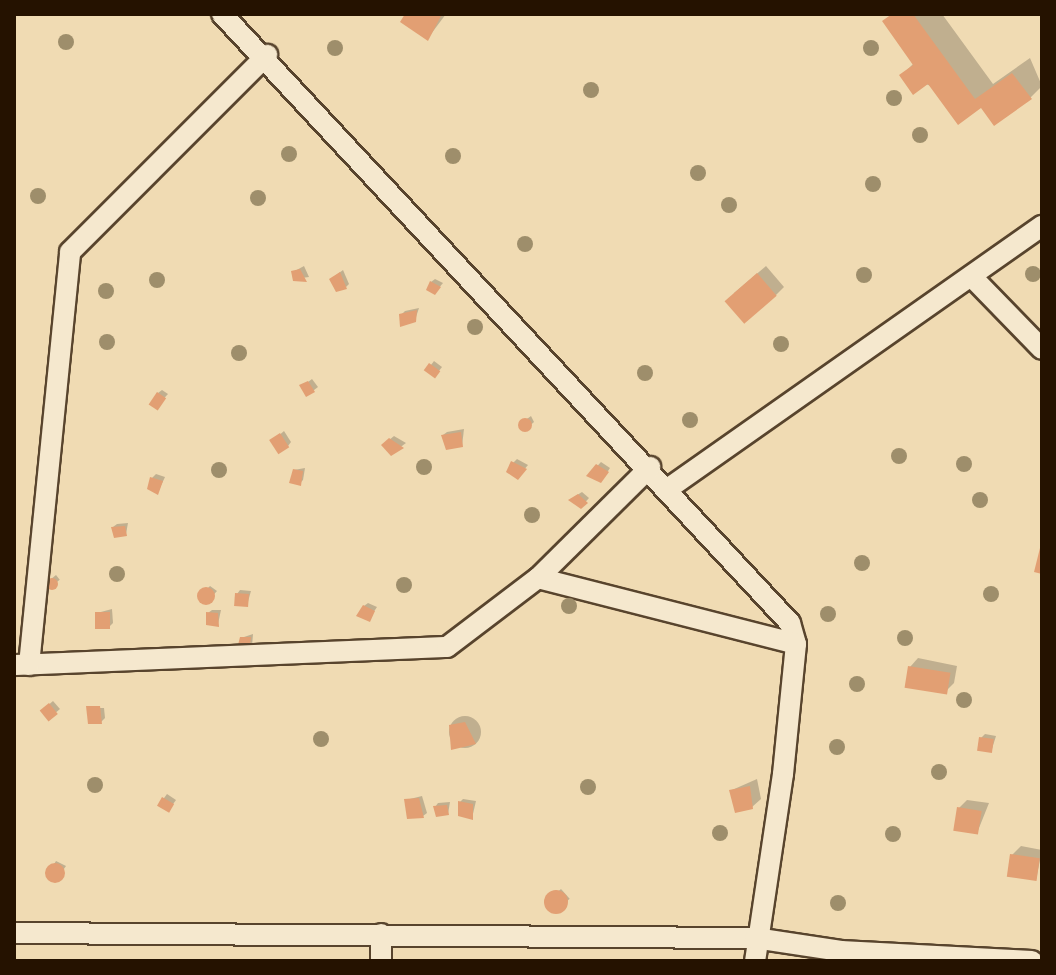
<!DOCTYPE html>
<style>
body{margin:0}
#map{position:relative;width:1056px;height:975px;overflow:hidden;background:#f0dbb3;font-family:"Gentium Book Plus",serif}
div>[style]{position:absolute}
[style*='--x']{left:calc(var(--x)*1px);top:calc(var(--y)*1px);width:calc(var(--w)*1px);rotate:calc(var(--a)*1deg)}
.shadow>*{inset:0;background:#0003;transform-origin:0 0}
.round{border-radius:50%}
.building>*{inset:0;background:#e29f73;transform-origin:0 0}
.roads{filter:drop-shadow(2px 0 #58442d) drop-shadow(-2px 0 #58442d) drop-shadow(0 2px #58442d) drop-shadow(0 -2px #58442d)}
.street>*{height:20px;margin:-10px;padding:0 10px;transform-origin:10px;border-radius:10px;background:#f5e8ce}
.trees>*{width:16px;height:16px;margin:-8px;border-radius:50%;background:#9e8e6b}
span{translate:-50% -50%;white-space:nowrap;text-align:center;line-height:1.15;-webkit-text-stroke:8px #f5e8ce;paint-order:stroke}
.frame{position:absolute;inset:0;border:16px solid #251200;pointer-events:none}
</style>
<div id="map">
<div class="shadow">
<i style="clip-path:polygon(405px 14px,446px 14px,428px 38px)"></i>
<i style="clip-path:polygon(892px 14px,942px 14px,993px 84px,1030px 58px,1042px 86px,1030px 98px,981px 105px,902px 75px,914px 63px)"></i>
<i style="clip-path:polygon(304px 266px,309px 277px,294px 279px,293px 272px)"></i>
<i style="clip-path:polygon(766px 266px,784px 287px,776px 295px,734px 293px)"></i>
<i style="clip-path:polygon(343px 270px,349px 284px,346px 287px,335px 276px)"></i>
<i style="clip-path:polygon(435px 279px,443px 283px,438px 289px,431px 282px)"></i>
<i style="clip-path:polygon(419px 308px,415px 320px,401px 315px,405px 311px)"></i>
<i style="left:434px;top:361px;width:10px;height:12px;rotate:37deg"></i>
<i style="left:312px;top:379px;width:10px;height:12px;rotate:53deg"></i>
<i style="clip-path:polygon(162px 390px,168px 394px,156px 407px,158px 393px)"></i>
<i style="clip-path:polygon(531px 416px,534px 422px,525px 430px,520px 424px)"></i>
<i style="clip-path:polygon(464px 429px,462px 446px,443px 435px,447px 432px)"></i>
<i style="clip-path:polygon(284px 431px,291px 442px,288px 446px,276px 438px)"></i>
<i style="clip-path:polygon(394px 436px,406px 443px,391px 454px,383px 445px)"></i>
<i style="clip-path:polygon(517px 459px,528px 465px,518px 477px,513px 463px)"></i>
<i style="clip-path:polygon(601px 462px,610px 468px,604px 477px,589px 475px)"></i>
<i style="clip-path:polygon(305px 468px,303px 480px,300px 483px,294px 470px)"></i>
<i style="clip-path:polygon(156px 474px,165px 477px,158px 492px,152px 478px)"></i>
<i style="clip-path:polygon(582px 492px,589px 498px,581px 507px,574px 497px)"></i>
<i style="clip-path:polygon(128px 523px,126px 534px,113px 527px,117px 524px)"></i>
<i style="left:56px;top:575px;width:6px;height:11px;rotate:51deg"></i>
<i style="clip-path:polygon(210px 586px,217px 591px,207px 602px,200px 596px)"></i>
<i style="clip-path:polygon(240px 590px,251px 591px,247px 605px,237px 594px)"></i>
<i style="clip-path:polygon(368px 603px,377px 607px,369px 619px,364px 606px)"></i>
<i style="clip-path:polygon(112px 609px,113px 623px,109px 627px,97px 613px)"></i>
<i style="clip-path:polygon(212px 610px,221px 610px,218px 624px,208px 613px)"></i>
<i style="clip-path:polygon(253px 634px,252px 646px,249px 650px,241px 638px)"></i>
<i style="clip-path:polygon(918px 658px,957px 666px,954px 683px,946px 691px,910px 667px)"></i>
<i style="clip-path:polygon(53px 701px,60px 709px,48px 719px,46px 707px)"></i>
<i style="clip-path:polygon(89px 708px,104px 708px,105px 718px,101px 722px)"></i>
<i class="round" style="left:449px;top:716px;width:32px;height:32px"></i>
<i style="clip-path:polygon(985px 734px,996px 736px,991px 752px,981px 738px)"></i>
<i style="clip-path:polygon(757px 779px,761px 799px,752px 807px,732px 790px)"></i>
<i style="clip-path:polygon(167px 794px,176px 800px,171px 807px,159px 805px)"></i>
<i style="clip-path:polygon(422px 796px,427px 813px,423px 816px,406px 800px)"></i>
<i style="clip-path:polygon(463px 799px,476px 801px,472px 818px,460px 802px)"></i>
<i style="clip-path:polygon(967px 800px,989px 803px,977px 833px,959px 808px)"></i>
<i style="clip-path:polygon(450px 802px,448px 814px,435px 807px,438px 803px)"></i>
<i style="clip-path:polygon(1021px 846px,1042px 850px,1036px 880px,1012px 855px)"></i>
<i style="clip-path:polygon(56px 861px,66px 866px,56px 880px,48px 874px)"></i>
<i style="left:561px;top:889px;width:13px;height:19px;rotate:48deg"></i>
</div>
<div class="building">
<i style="clip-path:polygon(405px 14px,442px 14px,428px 41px,400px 22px)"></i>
<i style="clip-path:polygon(892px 14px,913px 14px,975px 99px,1012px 73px,1032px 99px,994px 126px,981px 108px,958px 125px,928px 84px,913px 95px,899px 75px,913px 65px,882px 21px)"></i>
<i style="clip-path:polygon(300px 269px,307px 282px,293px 281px,291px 271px)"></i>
<i style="clip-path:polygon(340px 272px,347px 289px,336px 292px,329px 279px)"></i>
<i style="left:757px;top:273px;width:30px;height:43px;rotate:49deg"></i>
<i style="clip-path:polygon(430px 281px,441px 287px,435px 295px,426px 290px)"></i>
<i style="clip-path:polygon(417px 310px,416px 322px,400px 327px,399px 314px)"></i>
<i style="left:429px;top:363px;width:14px;height:9px;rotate:36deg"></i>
<i style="clip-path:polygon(308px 381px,315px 392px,306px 397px,299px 385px)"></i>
<i style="left:157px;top:392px;width:11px;height:15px;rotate:34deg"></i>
<i class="round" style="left:518px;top:418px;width:14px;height:14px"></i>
<i style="clip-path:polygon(461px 432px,463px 447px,446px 450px,441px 435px)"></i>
<i style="left:280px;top:433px;width:17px;height:13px;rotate:57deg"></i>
<i style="clip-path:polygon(389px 438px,404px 448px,391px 456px,381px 445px)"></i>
<i style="clip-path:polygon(511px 461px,527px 469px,518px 480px,506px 472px)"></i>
<i style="clip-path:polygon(596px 464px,609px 472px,601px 483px,586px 476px)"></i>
<i style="clip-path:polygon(293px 469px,303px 471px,301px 486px,289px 483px)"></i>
<i style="clip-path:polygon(150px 477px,163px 481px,158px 495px,147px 489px)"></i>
<i style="clip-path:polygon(578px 494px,588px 503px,581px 509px,568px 500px)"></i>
<i style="clip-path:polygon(125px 526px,127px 536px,114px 538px,111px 527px)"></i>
<i style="clip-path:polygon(1041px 544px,1042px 544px,1042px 574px,1034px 572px)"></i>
<i class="round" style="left:46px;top:578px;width:12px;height:12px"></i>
<i class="round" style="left:197px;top:587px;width:18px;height:18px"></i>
<i style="left:235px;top:593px;width:14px;height:13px;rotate:4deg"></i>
<i style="clip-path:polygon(363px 605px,375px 611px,370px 622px,356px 616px)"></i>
<i style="left:95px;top:612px;width:15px;height:17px"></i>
<i style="clip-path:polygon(206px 612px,218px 613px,219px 627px,206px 625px)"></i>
<i style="clip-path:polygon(240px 637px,251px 637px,249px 652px,237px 649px)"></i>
<i style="left:908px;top:666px;width:43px;height:22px;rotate:9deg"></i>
<i style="left:49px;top:703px;width:14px;height:12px;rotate:51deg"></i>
<i style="clip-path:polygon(86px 706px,100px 706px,102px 724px,88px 724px)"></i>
<i style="clip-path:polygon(465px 722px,476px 744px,451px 750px,449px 725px)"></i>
<i style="left:979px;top:737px;width:15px;height:14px;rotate:8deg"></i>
<i style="clip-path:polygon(750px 786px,753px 809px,735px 813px,729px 790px)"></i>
<i style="left:162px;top:797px;width:14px;height:10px;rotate:30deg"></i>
<i style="clip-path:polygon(419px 798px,424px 818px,407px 819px,404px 799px)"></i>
<i style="clip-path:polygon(458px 801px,473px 804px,473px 820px,458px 816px)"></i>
<i style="clip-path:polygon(447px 805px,449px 815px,436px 817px,433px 806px)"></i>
<i style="left:957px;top:807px;width:25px;height:24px;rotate:9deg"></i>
<i style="left:1010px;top:854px;width:30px;height:23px;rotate:8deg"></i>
<i class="round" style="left:45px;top:863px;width:20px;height:20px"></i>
<i class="round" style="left:544px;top:890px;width:24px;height:24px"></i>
</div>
<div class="roads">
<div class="street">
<i style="--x:222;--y:14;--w:833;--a:47"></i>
<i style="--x:790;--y:623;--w:22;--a:74"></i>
<i style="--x:796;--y:644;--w:131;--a:95.7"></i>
<i style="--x:783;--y:774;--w:189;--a:98.5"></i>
<i style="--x:972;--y:277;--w:100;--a:45.8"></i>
<i style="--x:669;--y:488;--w:456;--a:-35.1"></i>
<i style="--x:538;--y:578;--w:158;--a:-44.7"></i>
<i style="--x:14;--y:665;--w:433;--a:-2.4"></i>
<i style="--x:447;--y:647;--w:114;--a:-37.2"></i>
<i style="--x:538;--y:578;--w:266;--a:14.3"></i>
<i style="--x:29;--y:665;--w:415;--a:-84.3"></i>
<i style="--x:70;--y:252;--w:279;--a:-45"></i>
<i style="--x:14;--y:933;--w:741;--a:0.39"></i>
<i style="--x:755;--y:938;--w:87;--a:8.6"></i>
<i style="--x:841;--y:951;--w:191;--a:3"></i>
<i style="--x:381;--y:961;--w:27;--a:-90"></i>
</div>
</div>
<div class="trees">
<i style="left:66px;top:42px"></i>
<i style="left:335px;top:48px"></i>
<i style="left:871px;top:48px"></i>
<i style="left:591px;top:90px"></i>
<i style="left:894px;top:98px"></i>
<i style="left:920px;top:135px"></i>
<i style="left:289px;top:154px"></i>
<i style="left:453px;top:156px"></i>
<i style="left:698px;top:173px"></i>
<i style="left:873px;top:184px"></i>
<i style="left:38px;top:196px"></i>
<i style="left:258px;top:198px"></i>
<i style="left:729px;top:205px"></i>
<i style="left:525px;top:244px"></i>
<i style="left:1033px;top:274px"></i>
<i style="left:864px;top:275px"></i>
<i style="left:157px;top:280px"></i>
<i style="left:106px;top:291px"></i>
<i style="left:475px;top:327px"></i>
<i style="left:107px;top:342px"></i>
<i style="left:781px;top:344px"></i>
<i style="left:239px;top:353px"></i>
<i style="left:645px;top:373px"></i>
<i style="left:690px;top:420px"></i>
<i style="left:899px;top:456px"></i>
<i style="left:964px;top:464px"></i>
<i style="left:424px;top:467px"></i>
<i style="left:219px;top:470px"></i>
<i style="left:980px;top:500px"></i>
<i style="left:532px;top:515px"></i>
<i style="left:862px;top:563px"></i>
<i style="left:117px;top:574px"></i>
<i style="left:404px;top:585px"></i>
<i style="left:991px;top:594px"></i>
<i style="left:569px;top:606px"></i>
<i style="left:828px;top:614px"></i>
<i style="left:905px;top:638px"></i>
<i style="left:857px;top:684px"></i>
<i style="left:964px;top:700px"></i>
<i style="left:321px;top:739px"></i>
<i style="left:837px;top:747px"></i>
<i style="left:939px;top:772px"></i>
<i style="left:95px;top:785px"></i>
<i style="left:588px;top:787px"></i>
<i style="left:720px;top:833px"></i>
<i style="left:893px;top:834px"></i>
<i style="left:838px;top:903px"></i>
</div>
<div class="frame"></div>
</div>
